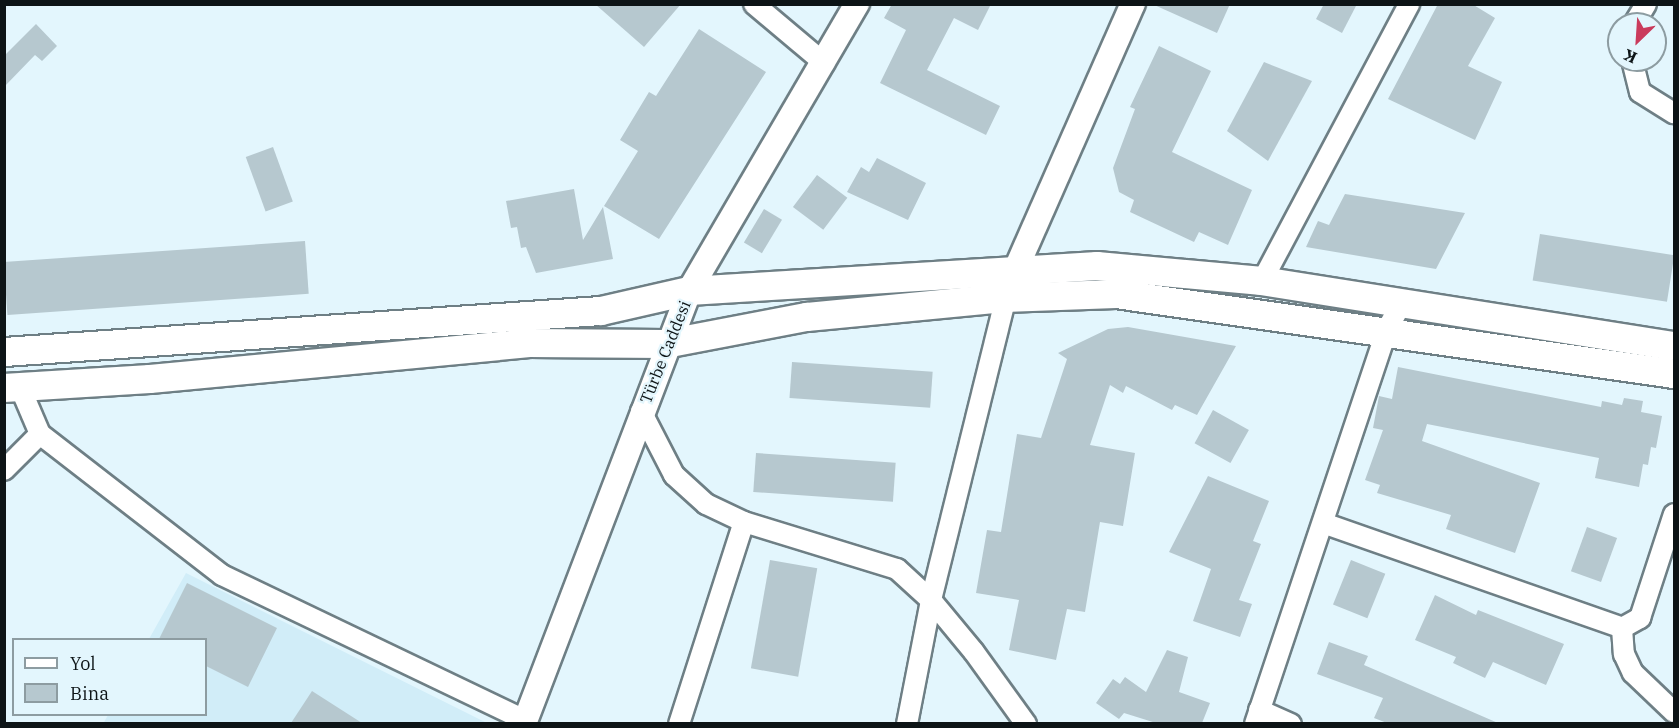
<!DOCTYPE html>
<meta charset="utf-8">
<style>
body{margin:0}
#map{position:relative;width:1679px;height:728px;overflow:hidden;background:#e3f6fd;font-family:"IBM Plex Serif",serif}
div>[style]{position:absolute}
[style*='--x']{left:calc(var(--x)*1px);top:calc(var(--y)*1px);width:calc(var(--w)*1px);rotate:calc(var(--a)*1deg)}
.built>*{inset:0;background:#d1edf8}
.building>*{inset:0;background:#b6c8cf;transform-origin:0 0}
.roads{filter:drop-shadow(2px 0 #6e7f85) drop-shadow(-2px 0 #6e7f85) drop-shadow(0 2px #6e7f85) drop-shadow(0 -2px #6e7f85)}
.minor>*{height:20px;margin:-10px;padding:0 10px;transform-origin:10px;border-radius:10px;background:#fff}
.tertiary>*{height:24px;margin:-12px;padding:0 12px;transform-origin:12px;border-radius:12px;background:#fff}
.secondary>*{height:28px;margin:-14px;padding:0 14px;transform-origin:14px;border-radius:14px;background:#fff}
span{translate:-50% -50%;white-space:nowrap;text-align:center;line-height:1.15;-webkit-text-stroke:4.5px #e3f6fd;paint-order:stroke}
.street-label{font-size:16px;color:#0d1416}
.frame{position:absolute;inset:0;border:6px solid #0d1416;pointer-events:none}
.legend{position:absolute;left:12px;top:638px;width:195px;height:78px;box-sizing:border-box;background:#e3f6fd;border:2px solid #8d9ca1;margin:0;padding:8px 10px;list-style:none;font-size:18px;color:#0d1416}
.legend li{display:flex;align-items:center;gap:12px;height:30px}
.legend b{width:30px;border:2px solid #8d9ca1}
.north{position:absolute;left:1607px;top:12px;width:60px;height:60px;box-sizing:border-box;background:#e3f6fd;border:2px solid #8d9ca1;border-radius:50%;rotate:205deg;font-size:16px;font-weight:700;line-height:24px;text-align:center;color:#0d1416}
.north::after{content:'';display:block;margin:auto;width:21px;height:27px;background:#ca3b5c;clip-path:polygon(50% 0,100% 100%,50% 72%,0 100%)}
</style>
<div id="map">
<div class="built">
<i style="clip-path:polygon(186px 573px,487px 723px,103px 724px,108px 715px,206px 714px,206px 640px,149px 639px)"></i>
</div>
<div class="building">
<i style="clip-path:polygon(595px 4px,681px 4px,644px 47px)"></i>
<i style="clip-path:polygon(892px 4px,991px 4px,978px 30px,954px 18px,927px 70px,1000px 106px,986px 135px,880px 83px,906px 30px,884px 18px)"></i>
<i style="clip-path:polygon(1152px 4px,1230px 4px,1217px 33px)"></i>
<i style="clip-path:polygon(1324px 4px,1357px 4px,1342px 33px,1316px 19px)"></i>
<i style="clip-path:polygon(1438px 4px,1472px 4px,1495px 18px,1468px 66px,1502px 82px,1475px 140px,1388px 99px)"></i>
<i style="clip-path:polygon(36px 24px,57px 46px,42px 61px,35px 55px,4px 87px,4px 56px)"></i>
<i style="clip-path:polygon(699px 29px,766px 72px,659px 239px,604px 206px,638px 151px,620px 140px,649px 92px,656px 96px)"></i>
<i style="clip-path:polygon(1159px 46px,1211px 71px,1172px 152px,1252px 190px,1228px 245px,1199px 232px,1194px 242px,1130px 212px,1134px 200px,1119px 192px,1113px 168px,1135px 109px,1130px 107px)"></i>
<i style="clip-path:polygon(1264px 62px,1312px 81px,1268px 161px,1227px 131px)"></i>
<i style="left:273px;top:147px;width:58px;height:29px;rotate:70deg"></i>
<i style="clip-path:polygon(877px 158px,926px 183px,908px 220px,847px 192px,861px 167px,869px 172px)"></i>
<i style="left:817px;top:175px;width:38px;height:40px;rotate:37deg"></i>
<i style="clip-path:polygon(574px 189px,583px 240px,603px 207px,613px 259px,536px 273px,526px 247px,521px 248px,517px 227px,511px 228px,506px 201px)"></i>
<i style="clip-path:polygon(1345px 194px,1465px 213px,1436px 269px,1306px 247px,1318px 221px,1329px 225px)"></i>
<i style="left:764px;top:209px;width:21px;height:39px;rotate:31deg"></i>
<i style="left:1540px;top:234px;width:136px;height:47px;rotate:9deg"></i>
<i style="left:305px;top:241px;width:53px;height:302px;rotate:86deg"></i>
<i style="clip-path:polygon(1128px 327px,1236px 346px,1197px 415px,1175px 405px,1172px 410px,1126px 386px,1123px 393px,1110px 385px,1090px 445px,1135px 453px,1123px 526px,1100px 522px,1085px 612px,1067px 609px,1056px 660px,1009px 650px,1019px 600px,976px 593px,987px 530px,1001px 532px,1017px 434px,1041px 438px,1067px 359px,1058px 353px,1108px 329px)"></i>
<i style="left:792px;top:362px;width:141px;height:36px;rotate:4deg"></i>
<i style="clip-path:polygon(1398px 367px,1601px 407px,1602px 401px,1622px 405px,1624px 398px,1643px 401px,1641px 412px,1662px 416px,1656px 448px,1651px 447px,1648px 465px,1643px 464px,1639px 487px,1595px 478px,1599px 458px,1427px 424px,1422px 441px,1540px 483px,1515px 553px,1446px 529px,1451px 515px,1377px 493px,1380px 485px,1365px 480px,1383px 430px,1373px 428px,1379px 396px,1392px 399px)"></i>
<i style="left:1213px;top:410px;width:41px;height:38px;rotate:29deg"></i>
<i style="left:756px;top:453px;width:140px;height:39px;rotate:4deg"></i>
<i style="clip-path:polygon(1208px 476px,1269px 501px,1253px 541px,1261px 544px,1239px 600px,1252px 604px,1240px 637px,1193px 621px,1211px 569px,1169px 552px)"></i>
<i style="left:1587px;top:527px;width:32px;height:47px;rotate:20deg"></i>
<i style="left:770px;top:560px;width:48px;height:110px;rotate:10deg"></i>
<i style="left:1351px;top:560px;width:37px;height:48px;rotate:22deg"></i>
<i style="clip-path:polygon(187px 583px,277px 628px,248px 687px,206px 666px,206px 639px,159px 639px)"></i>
<i style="clip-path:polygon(1435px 595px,1476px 615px,1478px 610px,1564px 644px,1546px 685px,1493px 662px,1485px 678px,1453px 663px,1456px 657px,1415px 640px)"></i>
<i style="clip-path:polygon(1329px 642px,1368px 656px,1364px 665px,1498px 723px,1387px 723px,1374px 718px,1383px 698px,1317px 674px)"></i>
<i style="clip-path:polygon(1167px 650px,1188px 657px,1179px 692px,1210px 703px,1202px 723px,1156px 723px,1124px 713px,1119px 719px,1096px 703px,1113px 679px,1120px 684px,1125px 677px,1146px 692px)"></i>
<i style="clip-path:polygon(312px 691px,362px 723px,291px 723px)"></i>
</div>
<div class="roads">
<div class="minor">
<i style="--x:754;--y:4;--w:92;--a:40.1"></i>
<i style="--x:1634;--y:24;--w:23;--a:-59"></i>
<i style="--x:1632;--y:60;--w:33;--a:76"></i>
<i style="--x:1640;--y:92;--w:40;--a:32"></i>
<i style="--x:1262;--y:281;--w:314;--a:-62"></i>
<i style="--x:20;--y:387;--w:51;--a:66.9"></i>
<i style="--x:40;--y:434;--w:230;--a:37.8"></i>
<i style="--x:222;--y:575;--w:336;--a:25.6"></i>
<i style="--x:641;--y:411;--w:72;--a:62.7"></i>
<i style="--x:674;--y:475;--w:43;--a:42.2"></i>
<i style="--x:706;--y:504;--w:42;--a:25.3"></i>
<i style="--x:744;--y:522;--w:160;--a:17.1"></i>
<i style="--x:897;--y:569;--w:46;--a:42.4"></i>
<i style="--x:931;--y:600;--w:67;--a:50.4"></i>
<i style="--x:974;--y:652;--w:89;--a:54.2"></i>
<i style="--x:4;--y:470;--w:51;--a:-45"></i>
<i style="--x:1323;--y:523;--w:317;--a:19.3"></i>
<i style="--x:1622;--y:628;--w:21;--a:-29"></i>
<i style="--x:1640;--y:618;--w:109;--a:-71.9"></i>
<i style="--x:1622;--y:628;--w:26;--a:86"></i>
<i style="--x:1624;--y:654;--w:21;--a:65"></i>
<i style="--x:1633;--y:673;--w:57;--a:43.6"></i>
<i style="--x:1259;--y:710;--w:35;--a:24"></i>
<i style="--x:679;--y:724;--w:212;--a:-72.2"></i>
<i style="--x:907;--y:724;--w:126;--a:-79"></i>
<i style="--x:931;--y:600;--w:321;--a:-76.1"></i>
<i style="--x:1255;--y:724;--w:416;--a:-71.5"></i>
<i style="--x:1387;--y:329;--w:30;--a:-60"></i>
</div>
<div class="tertiary">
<i style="--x:1015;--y:271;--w:292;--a:-66.2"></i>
<i style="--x:524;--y:724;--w:463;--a:-69.1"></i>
<i style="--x:689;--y:291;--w:333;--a:-59.7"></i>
</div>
<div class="secondary">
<i style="--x:4;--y:352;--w:598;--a:-3.93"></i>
<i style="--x:601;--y:311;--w:90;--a:-12.8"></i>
<i style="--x:689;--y:291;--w:409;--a:-3.5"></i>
<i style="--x:1097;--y:266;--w:166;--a:5.2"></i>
<i style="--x:1262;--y:281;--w:417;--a:9"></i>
<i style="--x:4;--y:388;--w:146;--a:-3.5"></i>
<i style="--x:150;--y:379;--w:381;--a:-5.4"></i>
<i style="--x:529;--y:343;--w:136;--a:0.4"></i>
<i style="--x:665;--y:344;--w:145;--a:-10.8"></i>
<i style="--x:807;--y:317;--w:198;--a:-5.5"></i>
<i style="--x:1004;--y:298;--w:112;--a:-2"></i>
<i style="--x:1116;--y:294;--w:564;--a:8.16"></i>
</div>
</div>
<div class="street-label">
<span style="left:665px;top:352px;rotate:-68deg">Türbe Caddesi</span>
</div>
<div class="frame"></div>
<ul class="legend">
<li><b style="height:8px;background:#fff"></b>Yol</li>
<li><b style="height:16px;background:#b6c8cf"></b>Bina</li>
</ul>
<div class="north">K</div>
</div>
